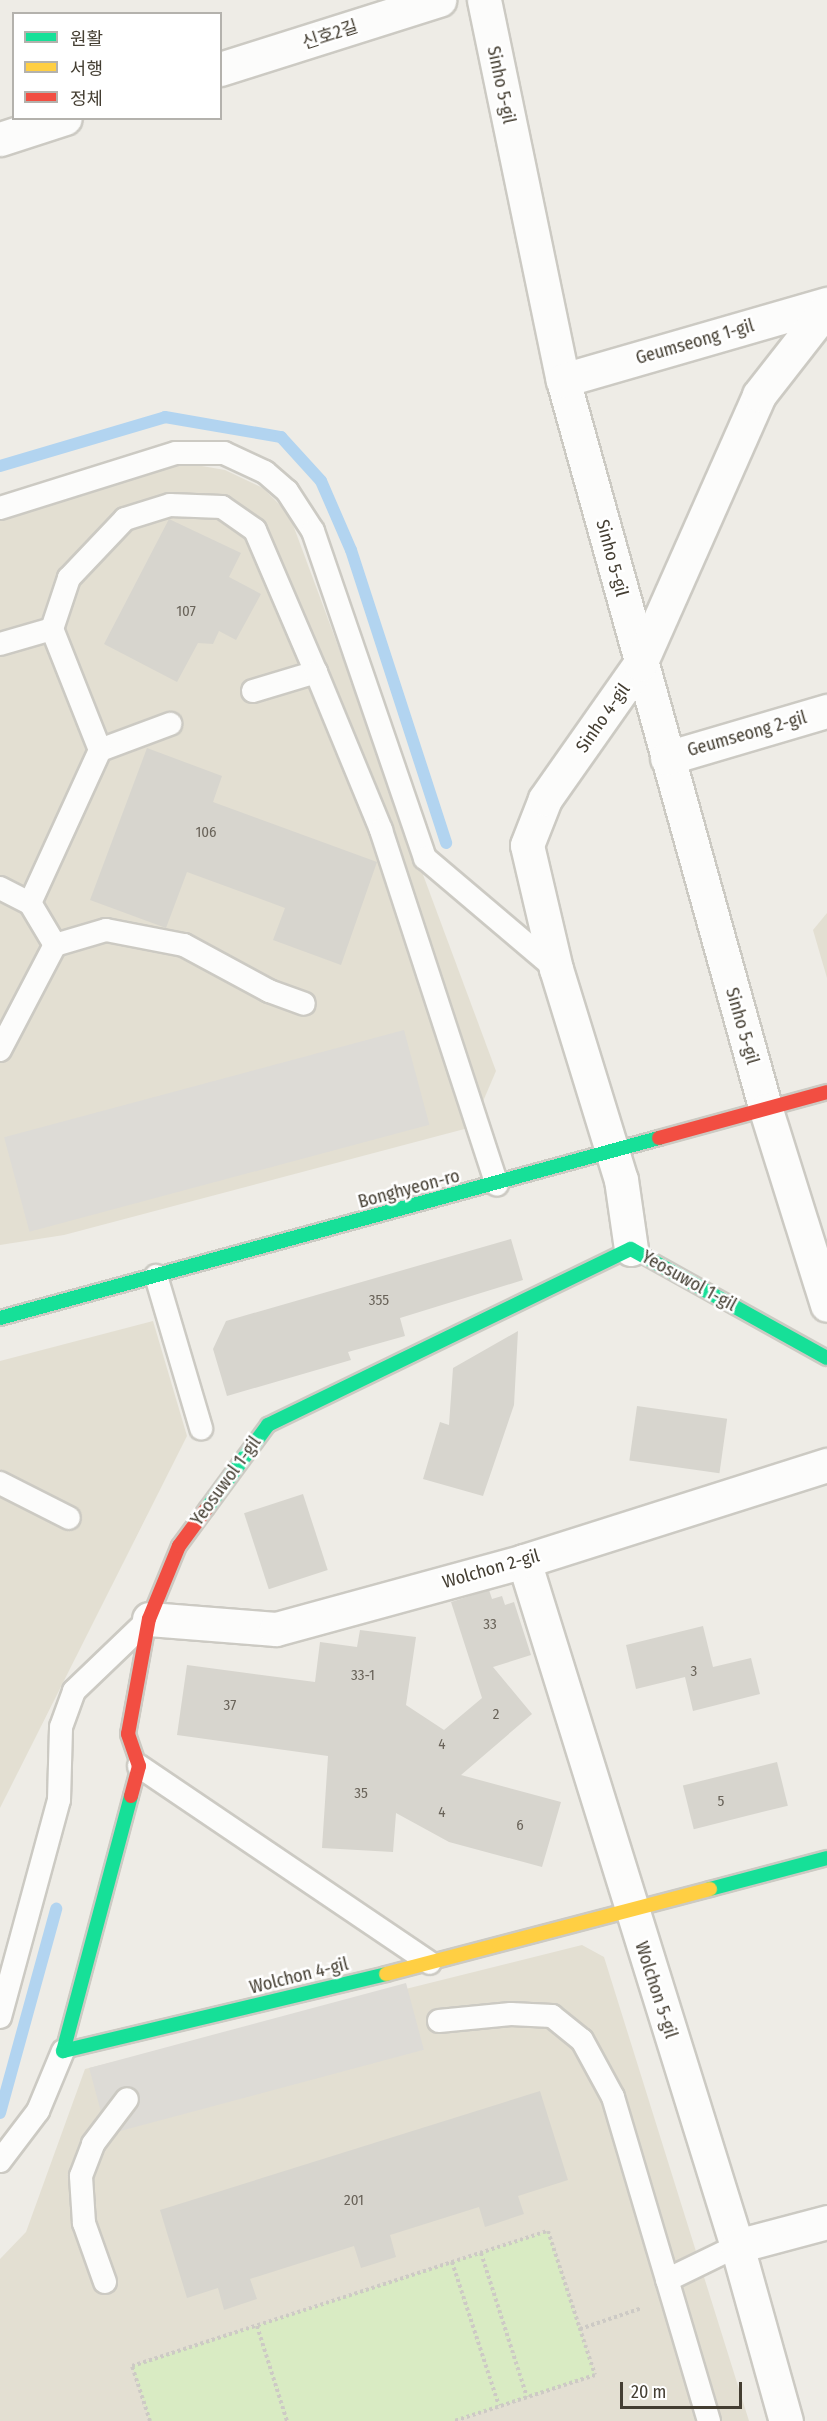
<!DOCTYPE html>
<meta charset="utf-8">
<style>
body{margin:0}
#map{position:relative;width:827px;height:2421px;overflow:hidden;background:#eeece6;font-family:"Fira Sans Condensed","Noto Sans KR",sans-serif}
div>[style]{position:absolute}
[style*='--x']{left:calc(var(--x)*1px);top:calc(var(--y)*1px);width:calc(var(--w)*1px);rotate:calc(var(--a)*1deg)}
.residential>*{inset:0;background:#e3dfd2}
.green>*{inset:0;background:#d9ebc3}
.parking>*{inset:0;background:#dddbd6;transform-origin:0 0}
.stream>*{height:12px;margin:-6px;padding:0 6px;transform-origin:6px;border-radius:6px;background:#b2d4f0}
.building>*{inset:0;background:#d7d5ce;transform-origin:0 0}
.path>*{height:4px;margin-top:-2px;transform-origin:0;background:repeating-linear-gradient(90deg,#cdcac5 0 3px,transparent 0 6px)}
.roads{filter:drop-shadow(2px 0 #cccac3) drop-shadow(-2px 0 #cccac3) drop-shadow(0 2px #cccac3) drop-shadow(0 -2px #cccac3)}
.lane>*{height:22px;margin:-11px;padding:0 11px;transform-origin:11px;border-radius:11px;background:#fcfcfb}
.street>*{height:33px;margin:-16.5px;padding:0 16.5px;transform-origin:16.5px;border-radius:16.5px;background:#fcfcfb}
.fast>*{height:14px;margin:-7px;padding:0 7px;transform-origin:7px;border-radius:7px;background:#16e098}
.slow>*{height:14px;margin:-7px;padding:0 7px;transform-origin:7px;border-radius:7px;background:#ffcf43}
.jam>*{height:14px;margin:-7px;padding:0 7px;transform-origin:7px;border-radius:7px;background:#f24e42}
span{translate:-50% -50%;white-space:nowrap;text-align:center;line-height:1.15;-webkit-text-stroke:5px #fff;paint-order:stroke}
.number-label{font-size:15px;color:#6a645a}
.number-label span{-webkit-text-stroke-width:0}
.street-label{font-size:18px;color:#443e32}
.legend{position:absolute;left:12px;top:12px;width:210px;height:108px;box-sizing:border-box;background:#fff;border:2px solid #b4b2ad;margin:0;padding:8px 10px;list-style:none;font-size:18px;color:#443e32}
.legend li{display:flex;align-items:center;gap:12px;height:30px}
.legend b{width:30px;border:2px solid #b4b2ad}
.scale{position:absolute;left:620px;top:2382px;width:122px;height:27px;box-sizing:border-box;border:3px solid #443e32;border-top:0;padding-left:8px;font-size:18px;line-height:21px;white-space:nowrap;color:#443e32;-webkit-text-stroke:4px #fff;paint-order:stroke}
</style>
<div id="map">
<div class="residential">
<i style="clip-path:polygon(173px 461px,225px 470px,263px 488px,289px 514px,496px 1071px,472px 1127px,64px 1235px,0 1245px,0 515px)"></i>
<i style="clip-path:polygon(827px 913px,827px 978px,813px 930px)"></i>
<i style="clip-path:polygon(153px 1321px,187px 1436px,0 1808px,0 1361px)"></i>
<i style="clip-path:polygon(582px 1945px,604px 1957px,749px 2421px,0 2421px,0 2259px,26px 2232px,85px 2069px)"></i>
</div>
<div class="green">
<i style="clip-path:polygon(548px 2231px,595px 2375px,454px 2421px,150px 2421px,132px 2366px)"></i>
</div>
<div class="parking">
<i style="left:404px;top:1030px;width:98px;height:414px;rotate:75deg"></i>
<i style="left:406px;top:1983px;width:69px;height:328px;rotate:75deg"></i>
</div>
<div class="stream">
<i style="--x:0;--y:466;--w:172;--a:-16.5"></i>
<i style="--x:165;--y:417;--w:118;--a:9.8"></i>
<i style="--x:281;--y:437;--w:59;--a:47.7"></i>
<i style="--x:321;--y:481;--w:75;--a:66.5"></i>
<i style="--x:351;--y:550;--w:308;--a:72"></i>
<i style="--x:0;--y:2113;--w:212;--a:-74.6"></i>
</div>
<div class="building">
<i style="clip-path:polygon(169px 519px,241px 553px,229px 577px,261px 594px,236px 640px,219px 631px,213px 644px,198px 643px,177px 682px,104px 644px)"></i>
<i style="clip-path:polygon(147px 748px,222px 776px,213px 802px,377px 862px,341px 965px,273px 940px,285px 908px,187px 872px,166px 928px,90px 900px)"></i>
<i style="clip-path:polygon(511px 1239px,523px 1280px,400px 1318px,405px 1336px,348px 1352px,351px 1360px,227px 1396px,213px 1349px,226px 1321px)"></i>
<i style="clip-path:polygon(518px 1331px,514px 1405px,483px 1496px,423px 1479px,440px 1422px,449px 1425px,453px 1368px)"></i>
<i style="left:637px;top:1406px;width:91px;height:55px;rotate:8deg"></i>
<i style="left:303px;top:1494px;width:80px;height:62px;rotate:72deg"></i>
<i style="clip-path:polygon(489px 1590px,492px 1599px,502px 1596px,505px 1605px,514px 1602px,531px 1655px,493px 1667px,532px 1714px,461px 1775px,561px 1802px,542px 1867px,449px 1842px,396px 1813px,393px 1852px,322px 1848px,328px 1756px,177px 1735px,187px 1665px,315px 1682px,320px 1642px,357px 1647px,360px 1630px,416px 1637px,406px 1705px,444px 1730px,482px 1698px,451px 1602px)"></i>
<i style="clip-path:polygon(703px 1626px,713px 1667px,751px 1658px,760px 1694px,693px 1711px,685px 1677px,636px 1689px,626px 1645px)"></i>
<i style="left:777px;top:1762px;width:45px;height:97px;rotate:76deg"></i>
<i style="clip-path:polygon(540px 2091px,568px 2180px,518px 2196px,524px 2214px,485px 2227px,479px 2207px,390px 2235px,396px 2257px,361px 2268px,354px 2246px,250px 2279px,257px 2299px,224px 2310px,218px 2288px,187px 2298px,160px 2210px)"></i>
</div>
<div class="path">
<i style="--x:481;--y:2253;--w:151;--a:72.3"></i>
<i style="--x:452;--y:2262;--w:151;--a:71.9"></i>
<i style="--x:257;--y:2326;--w:100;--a:72.5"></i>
<i style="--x:580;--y:2329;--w:65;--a:-18.7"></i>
<i style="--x:150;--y:2421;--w:58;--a:-108.1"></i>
<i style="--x:132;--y:2366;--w:437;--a:-18"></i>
<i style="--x:548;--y:2231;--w:151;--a:71.9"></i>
<i style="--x:595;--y:2375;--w:148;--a:161.9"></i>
</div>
<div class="roads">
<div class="lane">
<i style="--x:0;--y:508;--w:184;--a:-17.4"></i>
<i style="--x:176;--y:453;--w:48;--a:0"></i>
<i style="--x:224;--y:453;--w:45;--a:24.9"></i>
<i style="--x:265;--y:472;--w:29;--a:41"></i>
<i style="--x:287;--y:491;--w:48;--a:57"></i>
<i style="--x:313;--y:531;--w:346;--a:71.1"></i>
<i style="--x:425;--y:858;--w:172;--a:40.3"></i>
<i style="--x:0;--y:644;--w:54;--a:-16.1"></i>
<i style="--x:52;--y:629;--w:54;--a:-71.6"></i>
<i style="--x:69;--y:578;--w:81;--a:-46.5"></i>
<i style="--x:125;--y:519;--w:47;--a:-17.3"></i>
<i style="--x:170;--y:505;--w:52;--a:2.2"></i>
<i style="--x:222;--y:507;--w:40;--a:34.9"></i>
<i style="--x:255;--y:530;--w:155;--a:66.8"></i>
<i style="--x:253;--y:691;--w:66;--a:-16.8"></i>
<i style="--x:316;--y:672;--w:171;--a:67.6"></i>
<i style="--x:381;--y:830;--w:373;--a:71.9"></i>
<i style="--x:100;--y:750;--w:75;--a:-20.4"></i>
<i style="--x:0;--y:888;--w:34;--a:27"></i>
<i style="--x:30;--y:903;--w:168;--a:-65.4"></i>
<i style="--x:100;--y:750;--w:130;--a:-111.6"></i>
<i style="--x:30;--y:903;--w:49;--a:59.2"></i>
<i style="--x:0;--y:1050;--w:119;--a:-62.4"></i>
<i style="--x:55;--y:945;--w:53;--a:-16.4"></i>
<i style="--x:106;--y:930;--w:79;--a:10.9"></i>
<i style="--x:184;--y:945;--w:97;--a:28.4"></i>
<i style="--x:269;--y:991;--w:37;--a:20"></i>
<i style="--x:156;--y:1276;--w:159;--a:73.5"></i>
<i style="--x:0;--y:1483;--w:77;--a:26.9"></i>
<i style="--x:139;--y:1766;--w:351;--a:34.1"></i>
<i style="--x:0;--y:2017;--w:225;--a:-74.8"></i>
<i style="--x:59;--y:1800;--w:73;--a:-88.4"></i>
<i style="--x:61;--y:1727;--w:38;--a:-70"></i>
<i style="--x:74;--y:1691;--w:104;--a:-43.8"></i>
<i style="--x:439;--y:2021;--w:72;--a:-5.6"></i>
<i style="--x:511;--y:2014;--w:41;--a:2.8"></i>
<i style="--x:552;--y:2016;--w:38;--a:39"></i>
<i style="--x:582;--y:2040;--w:65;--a:61.5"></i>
<i style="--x:613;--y:2097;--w:338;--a:73.5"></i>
<i style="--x:0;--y:2161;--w:63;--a:-52.8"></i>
<i style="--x:38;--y:2111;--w:65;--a:-67.4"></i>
<i style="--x:667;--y:2280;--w:78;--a:-25.9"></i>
<i style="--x:105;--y:2282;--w:63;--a:-109.6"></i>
<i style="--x:84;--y:2223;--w:47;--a:-93.7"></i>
<i style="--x:81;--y:2176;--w:34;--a:-69"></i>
<i style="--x:93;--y:2144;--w:56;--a:-52.9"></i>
</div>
<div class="street">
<i style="--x:484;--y:0;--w:388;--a:78.3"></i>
<i style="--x:563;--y:380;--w:758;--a:74.46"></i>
<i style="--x:766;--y:1110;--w:204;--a:72.6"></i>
<i style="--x:220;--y:69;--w:230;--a:-17.5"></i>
<i style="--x:0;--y:139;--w:68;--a:-17.9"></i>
<i style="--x:563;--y:380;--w:275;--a:-16.1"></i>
<i style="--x:667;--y:758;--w:167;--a:-16.4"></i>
<i style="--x:631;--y:1249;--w:70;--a:-98.2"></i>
<i style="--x:621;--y:1180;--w:221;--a:-107.1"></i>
<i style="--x:556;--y:969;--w:127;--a:-103.2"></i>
<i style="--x:527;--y:845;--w:49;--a:-68.6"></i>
<i style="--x:545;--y:799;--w:165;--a:-54.9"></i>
<i style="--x:640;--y:664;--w:294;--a:-66.1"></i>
<i style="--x:759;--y:395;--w:110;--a:-52"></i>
<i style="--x:524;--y:1561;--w:717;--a:72.73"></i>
<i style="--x:737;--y:2246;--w:182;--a:74.4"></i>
<i style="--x:149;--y:1619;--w:127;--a:4.5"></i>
<i style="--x:276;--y:1629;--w:257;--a:-15.3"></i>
<i style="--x:524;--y:1561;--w:318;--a:-17.6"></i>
<i style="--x:737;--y:2246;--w:93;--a:-14.9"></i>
</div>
<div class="fast">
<i style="--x:0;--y:1318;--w:683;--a:-15.28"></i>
<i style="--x:207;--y:1508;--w:103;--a:-53.7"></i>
<i style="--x:268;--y:1425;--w:403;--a:-25.9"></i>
<i style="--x:631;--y:1249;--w:224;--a:29.1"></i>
<i style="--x:131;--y:1796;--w:264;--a:104.9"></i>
<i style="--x:63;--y:2051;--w:332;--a:-13.4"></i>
<i style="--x:710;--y:1889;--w:121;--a:-14.8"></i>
</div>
<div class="slow">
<i style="--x:386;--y:1974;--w:335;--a:-14.7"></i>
</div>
<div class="jam">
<i style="--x:659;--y:1138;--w:174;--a:-15.3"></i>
<i style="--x:131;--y:1796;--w:31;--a:-75"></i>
<i style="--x:139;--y:1766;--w:34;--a:-109"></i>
<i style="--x:128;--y:1734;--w:117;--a:-79.7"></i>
<i style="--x:149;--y:1619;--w:79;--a:-67.7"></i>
<i style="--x:179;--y:1546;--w:47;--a:-53.6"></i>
</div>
</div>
<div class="number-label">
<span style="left:186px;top:612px">107</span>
<span style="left:206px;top:833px">106</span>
<span style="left:379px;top:1301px">355</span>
<span style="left:490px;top:1625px">33</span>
<span style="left:694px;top:1672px">3</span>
<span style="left:363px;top:1676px">33-1</span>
<span style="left:230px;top:1706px">37</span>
<span style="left:496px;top:1715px">2</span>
<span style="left:442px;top:1745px">4</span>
<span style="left:361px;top:1794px">35</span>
<span style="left:721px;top:1802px">5</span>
<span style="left:442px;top:1813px">4</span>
<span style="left:520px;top:1826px">6</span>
<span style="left:354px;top:2201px">201</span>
</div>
<div class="street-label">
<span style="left:330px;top:35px;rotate:-18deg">신호2길</span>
<span style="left:501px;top:85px;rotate:78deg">Sinho 5-gil</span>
<span style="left:695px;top:342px;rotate:-16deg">Geumseong 1-gil</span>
<span style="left:612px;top:558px;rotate:75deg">Sinho 5-gil</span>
<span style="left:603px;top:718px;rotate:-55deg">Sinho 4-gil</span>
<span style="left:747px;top:734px;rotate:-16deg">Geumseong 2-gil</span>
<span style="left:742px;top:1026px;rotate:74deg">Sinho 5-gil</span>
<span style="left:409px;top:1189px;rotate:-15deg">Bonghyeon-ro</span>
<span style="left:689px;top:1281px;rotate:29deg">Yeosuwol 1-gil</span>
<span style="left:226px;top:1481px;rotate:-54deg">Yeosuwol 1-gil</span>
<span style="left:491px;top:1569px;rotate:-16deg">Wolchon 2-gil</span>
<span style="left:299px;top:1976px;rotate:-14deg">Wolchon 4-gil</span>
<span style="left:656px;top:1990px;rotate:72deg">Wolchon 5-gil</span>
</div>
<ul class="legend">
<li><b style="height:8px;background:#16e098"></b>원활</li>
<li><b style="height:8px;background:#ffcf43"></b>서행</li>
<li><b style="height:8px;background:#f24e42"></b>정체</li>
</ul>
<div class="scale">20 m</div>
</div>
